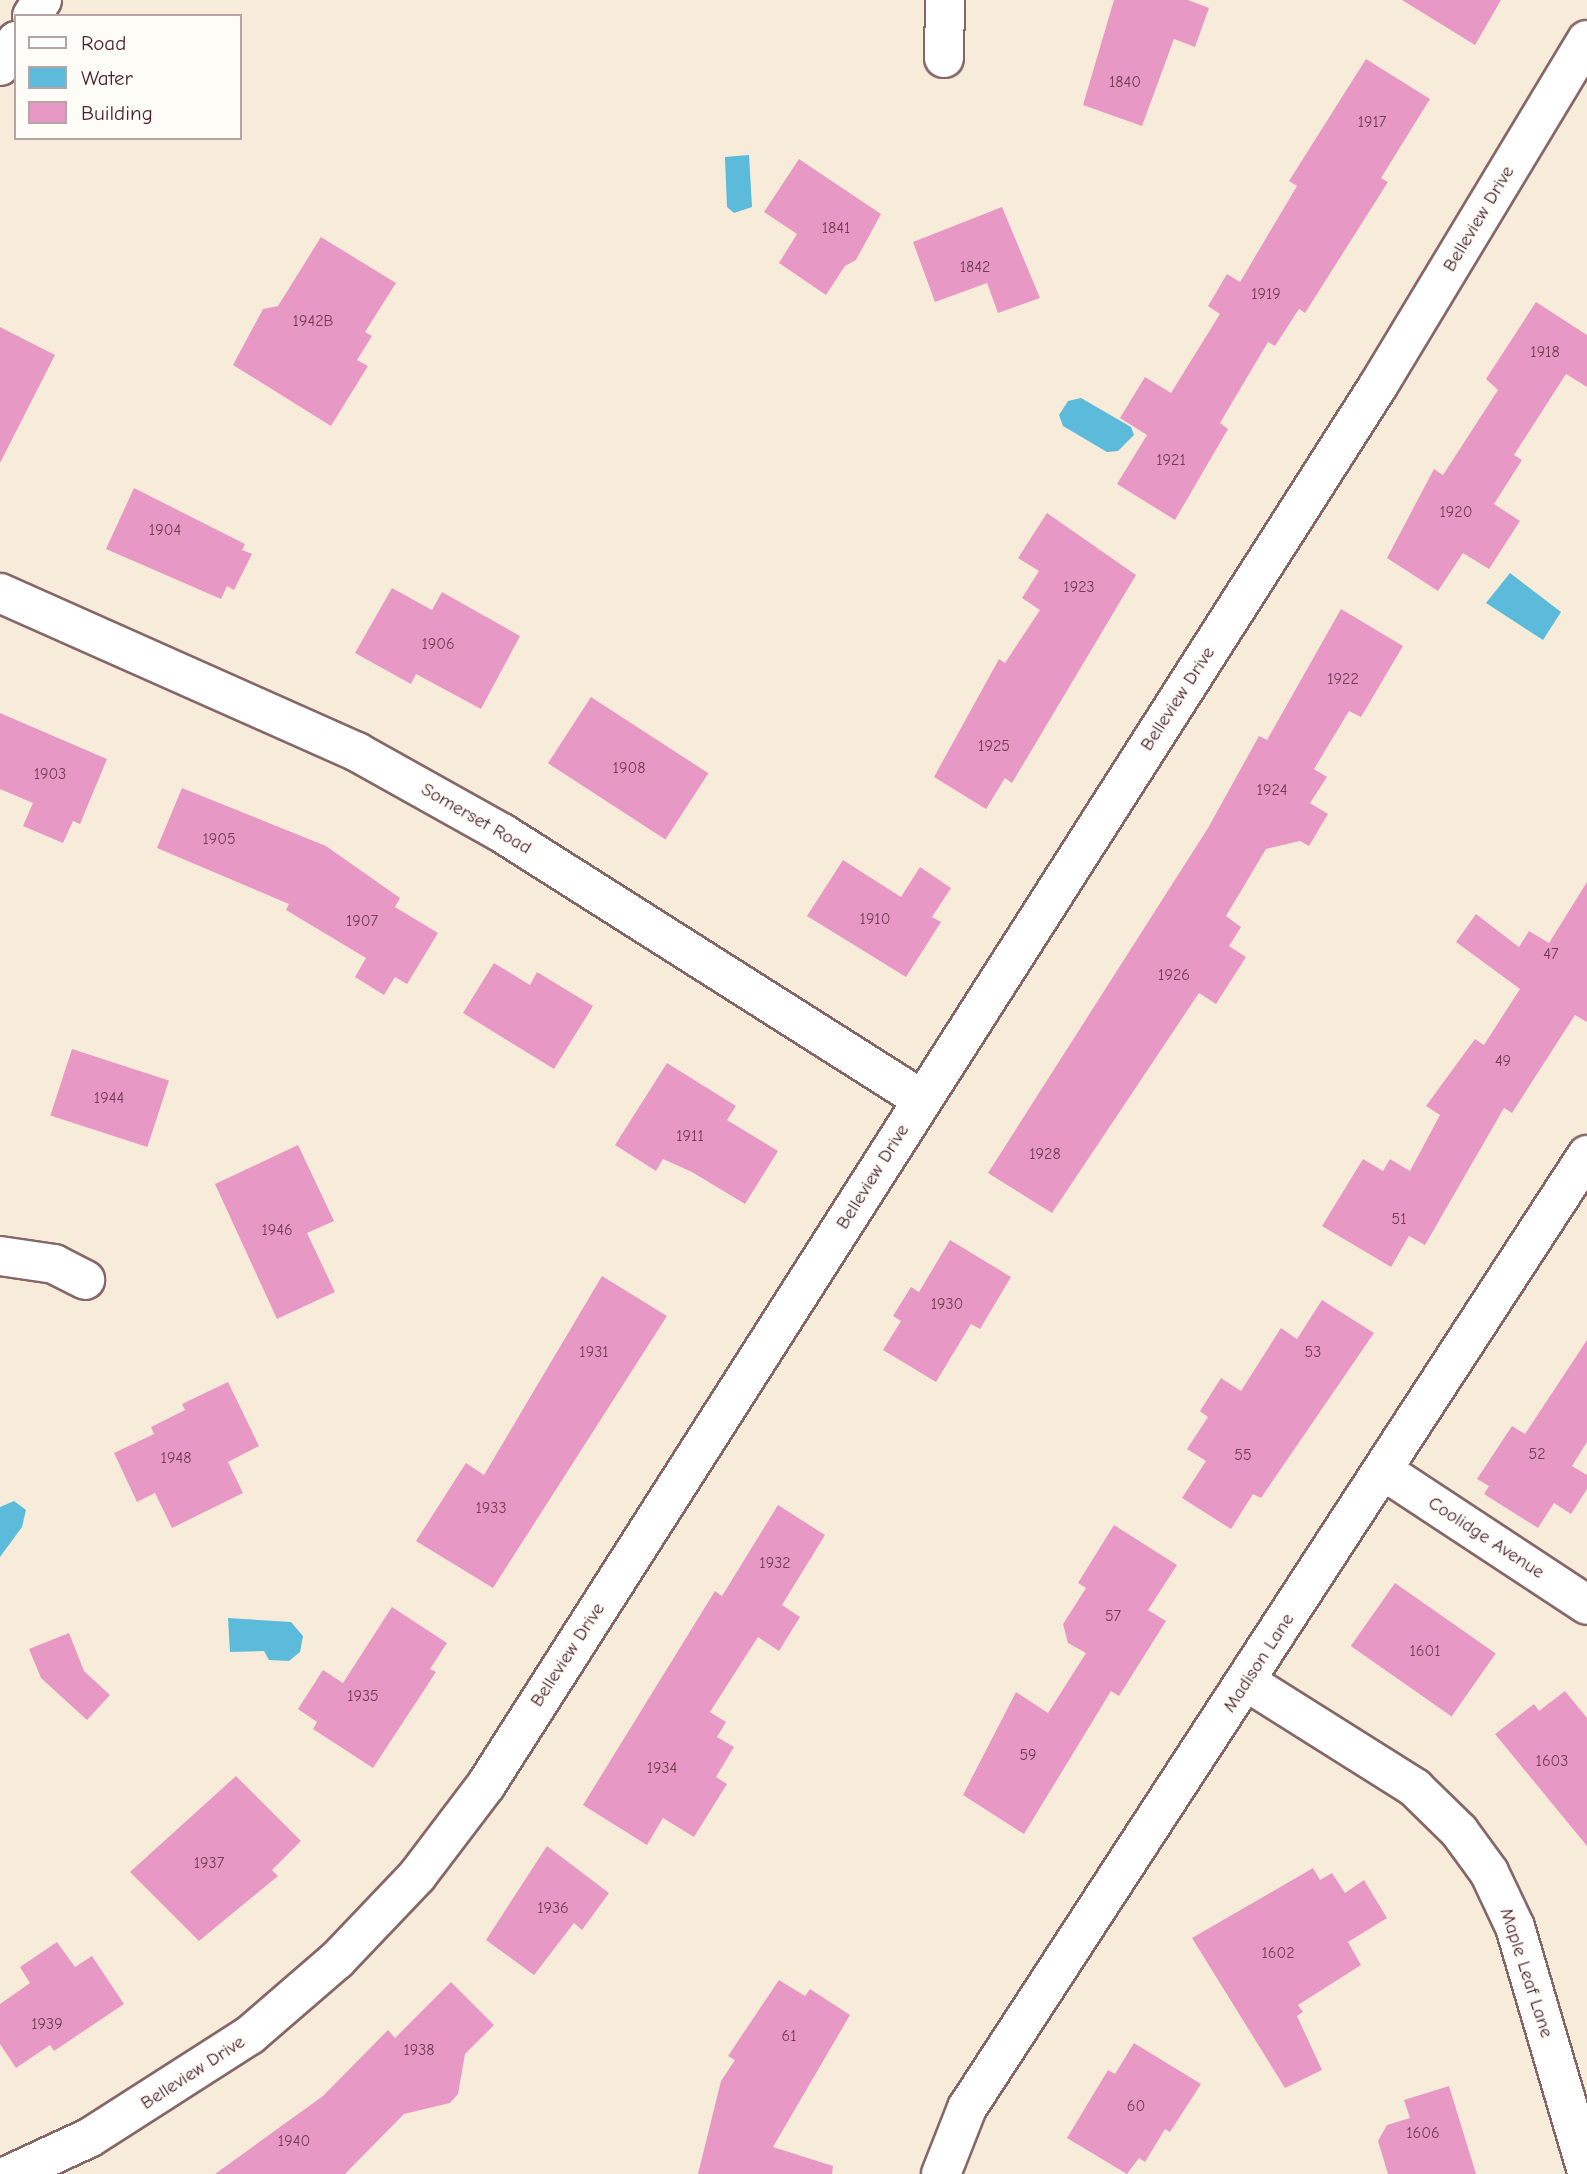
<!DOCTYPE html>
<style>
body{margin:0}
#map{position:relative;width:1587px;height:2174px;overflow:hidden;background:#f6ecd9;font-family:"Comic Neue",sans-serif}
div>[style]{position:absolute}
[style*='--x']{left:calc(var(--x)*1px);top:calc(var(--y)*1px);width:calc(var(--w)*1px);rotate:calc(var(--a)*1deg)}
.water>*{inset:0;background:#5cbada}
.building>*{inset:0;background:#e798c5;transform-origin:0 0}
.roads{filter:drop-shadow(2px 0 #866768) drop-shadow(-2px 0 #866768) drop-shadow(0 2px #866768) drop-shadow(0 -2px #866768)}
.street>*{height:38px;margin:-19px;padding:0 19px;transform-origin:19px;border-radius:19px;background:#fff}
.secondary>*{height:38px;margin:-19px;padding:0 19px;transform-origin:19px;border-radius:19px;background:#fff}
span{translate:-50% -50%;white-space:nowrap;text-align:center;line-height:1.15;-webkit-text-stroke:6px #fdfcf7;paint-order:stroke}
.number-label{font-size:16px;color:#713d52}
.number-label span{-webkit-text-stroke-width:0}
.street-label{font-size:19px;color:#4a1f2b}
.legend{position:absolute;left:14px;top:14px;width:228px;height:126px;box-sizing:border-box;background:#fdfcf7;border:2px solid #b5a4a5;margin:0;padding:9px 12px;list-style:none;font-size:21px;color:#4a1f2b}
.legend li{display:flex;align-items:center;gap:14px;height:35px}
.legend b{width:35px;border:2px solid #b5a4a5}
</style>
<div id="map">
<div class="water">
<i style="clip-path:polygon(749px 155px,752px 207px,734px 213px,727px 207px,725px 157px)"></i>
<i style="clip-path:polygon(1081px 398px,1131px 427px,1134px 435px,1118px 451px,1107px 452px,1063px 426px,1059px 415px,1068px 401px)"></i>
<i style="clip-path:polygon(1510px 573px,1561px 612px,1543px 640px,1486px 603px)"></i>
<i style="clip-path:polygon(14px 1501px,26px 1510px,22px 1527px,0 1557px,0 1507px)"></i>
<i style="clip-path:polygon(228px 1618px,291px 1622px,303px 1636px,300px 1652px,289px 1661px,269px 1660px,264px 1651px,230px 1652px)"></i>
</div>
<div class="building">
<i style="clip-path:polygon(1114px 0,1188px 0,1209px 8px,1195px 47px,1174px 39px,1142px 126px,1083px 105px)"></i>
<i style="clip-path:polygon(1402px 0,1501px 0,1475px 45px)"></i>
<i style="clip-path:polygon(1366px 59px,1430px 99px,1381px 178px,1388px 182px,1305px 313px,1299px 309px,1275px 346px,1268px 342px,1220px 423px,1228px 429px,1175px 520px,1117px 484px,1147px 435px,1120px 418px,1145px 377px,1171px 393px,1220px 314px,1208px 306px,1227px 274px,1240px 282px,1297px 186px,1289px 181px)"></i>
<i style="clip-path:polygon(799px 159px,881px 214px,856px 260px,845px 266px,826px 295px,779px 263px,797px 234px,764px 212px)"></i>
<i style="clip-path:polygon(1002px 207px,1040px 298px,998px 313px,987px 283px,935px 302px,913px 242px)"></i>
<i style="clip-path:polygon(321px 237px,396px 283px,365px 332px,372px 336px,357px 360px,368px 366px,331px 426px,233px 365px,263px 309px,278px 306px)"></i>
<i style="clip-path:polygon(1536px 302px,1587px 335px,1587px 387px,1566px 374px,1514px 455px,1522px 460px,1494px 504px,1520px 521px,1489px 569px,1463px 553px,1438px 591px,1387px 558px,1434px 469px,1443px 475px,1498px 390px,1486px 379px)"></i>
<i style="clip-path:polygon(0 327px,55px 355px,0 463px)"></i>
<i style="clip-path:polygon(134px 488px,245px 544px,242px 550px,252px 554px,234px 590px,227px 586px,221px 599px,106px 549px)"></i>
<i style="clip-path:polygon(1047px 513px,1136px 575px,1012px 783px,1005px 778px,986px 809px,934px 777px,999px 659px,1005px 663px,1040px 610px,1022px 598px,1039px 571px,1018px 558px)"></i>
<i style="clip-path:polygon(392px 588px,432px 610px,442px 592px,520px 636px,481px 709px,416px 674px,411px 684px,355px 653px)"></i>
<i style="clip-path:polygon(1341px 609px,1403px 646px,1361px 717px,1349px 711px,1314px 769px,1327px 777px,1310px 803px,1328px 814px,1309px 846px,1300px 841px,1266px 849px,1226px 916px,1241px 927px,1229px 946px,1246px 957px,1216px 1004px,1199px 993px,1052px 1213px,988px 1173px,1208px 828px,1259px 736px,1267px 740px)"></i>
<i style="left:591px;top:697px;width:140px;height:79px;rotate:33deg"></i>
<i style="clip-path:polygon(0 713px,107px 759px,80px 824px,73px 821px,63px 843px,23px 826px,33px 803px,0 789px)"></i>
<i style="clip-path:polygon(182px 788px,326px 846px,400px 898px,395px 907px,438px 933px,407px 984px,395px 977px,384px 995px,355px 977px,366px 958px,286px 910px,289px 904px,157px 848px)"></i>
<i style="clip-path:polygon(843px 860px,901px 897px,920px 867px,951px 888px,932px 917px,941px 922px,906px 977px,807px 916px)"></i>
<i style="clip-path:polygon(1587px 882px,1587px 1022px,1575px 1015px,1512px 1113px,1504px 1108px,1425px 1245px,1409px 1236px,1391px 1267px,1322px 1226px,1363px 1159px,1383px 1171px,1390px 1159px,1410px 1171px,1440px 1115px,1426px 1106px,1475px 1039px,1484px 1045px,1520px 989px,1456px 942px,1476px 914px,1519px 947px,1529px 931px,1549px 943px)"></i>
<i style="clip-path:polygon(494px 963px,530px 985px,537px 972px,593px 1006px,554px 1069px,463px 1013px)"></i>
<i style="left:72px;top:1049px;width:102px;height:70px;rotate:18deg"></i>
<i style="clip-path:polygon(667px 1063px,736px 1106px,727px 1120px,778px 1151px,745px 1204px,692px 1172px,663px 1159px,656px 1171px,615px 1145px)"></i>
<i style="clip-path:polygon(298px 1145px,334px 1221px,307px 1233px,335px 1292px,277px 1319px,215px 1184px)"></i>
<i style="clip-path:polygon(950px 1240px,1011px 1277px,980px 1329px,971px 1324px,936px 1382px,883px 1350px,901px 1321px,893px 1316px,911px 1287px,919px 1292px)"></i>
<i style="clip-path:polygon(602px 1276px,667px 1316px,493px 1588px,416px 1541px,466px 1463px,484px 1475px)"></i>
<i style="clip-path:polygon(1322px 1300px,1374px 1333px,1261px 1498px,1253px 1494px,1231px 1529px,1182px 1498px,1206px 1461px,1187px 1449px,1208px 1417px,1200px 1411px,1221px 1378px,1241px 1391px,1281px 1328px,1297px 1339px)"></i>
<i style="clip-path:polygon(1587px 1340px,1587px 1442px,1572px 1466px,1587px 1475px,1587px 1489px,1571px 1514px,1554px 1503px,1538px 1528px,1484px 1494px,1489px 1486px,1477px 1479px,1512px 1426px,1525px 1434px)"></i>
<i style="clip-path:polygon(228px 1382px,259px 1446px,228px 1462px,243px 1493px,172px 1528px,155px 1493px,137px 1502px,114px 1453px,154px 1434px,151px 1427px,185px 1410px,182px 1404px)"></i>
<i style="clip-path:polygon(778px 1505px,825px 1535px,782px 1605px,800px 1617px,779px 1651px,758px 1637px,710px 1712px,726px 1722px,717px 1737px,734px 1747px,716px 1777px,727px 1784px,694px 1837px,663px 1818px,647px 1845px,583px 1805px,715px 1591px,722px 1596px)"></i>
<i style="clip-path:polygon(1114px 1525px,1177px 1565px,1148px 1610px,1166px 1621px,1119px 1696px,1111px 1691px,1024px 1834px,963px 1795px,1016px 1692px,1048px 1713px,1086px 1653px,1068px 1643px,1063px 1624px,1086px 1588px,1078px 1583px)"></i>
<i style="left:1395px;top:1583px;width:123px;height:77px;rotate:35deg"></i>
<i style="clip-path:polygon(392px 1607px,447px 1643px,430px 1669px,436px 1672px,373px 1768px,313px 1729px,317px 1722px,298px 1709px,323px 1670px,343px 1683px)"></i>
<i style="clip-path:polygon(69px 1633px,84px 1671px,110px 1695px,87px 1720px,41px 1678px,29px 1649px)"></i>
<i style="clip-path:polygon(1565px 1691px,1587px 1718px,1587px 1846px,1495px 1734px,1534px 1704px,1539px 1711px)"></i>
<i style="clip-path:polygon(236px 1776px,301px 1841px,272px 1870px,278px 1876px,199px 1941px,130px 1872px)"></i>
<i style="clip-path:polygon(547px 1846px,609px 1893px,582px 1930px,574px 1923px,534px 1975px,486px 1940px)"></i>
<i style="clip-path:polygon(1313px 1868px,1320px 1880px,1332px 1873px,1345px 1893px,1364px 1880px,1387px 1918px,1348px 1942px,1361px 1965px,1298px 2005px,1303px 2012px,1297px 2016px,1322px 2070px,1285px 2088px,1192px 1938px)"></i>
<i style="clip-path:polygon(57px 1942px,75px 1967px,92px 1956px,124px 2004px,54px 2051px,50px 2045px,16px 2068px,0 2044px,0 2004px,30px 1983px,20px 1967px)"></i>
<i style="clip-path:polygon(779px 1980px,805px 1996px,810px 1989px,850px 2015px,773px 2147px,833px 2166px,832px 2174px,698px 2174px,721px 2081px,735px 2060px,728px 2056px)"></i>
<i style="clip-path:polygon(451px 1982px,494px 2025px,465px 2054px,458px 2094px,450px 2103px,404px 2114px,345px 2174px,215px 2174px,323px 2096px,388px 2030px,395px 2038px)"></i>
<i style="clip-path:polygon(1134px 2043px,1201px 2084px,1170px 2132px,1165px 2129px,1145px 2162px,1139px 2158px,1127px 2174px,1067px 2138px,1108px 2070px,1115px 2074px)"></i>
<i style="clip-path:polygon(1449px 2086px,1476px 2174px,1388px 2174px,1378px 2141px,1387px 2125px,1410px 2118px,1404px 2100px)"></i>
</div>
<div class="roads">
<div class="street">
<i style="--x:944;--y:58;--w:58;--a:-89"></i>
<i style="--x:0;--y:593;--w:391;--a:24"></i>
<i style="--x:357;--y:752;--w:166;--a:29.2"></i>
<i style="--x:502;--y:833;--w:498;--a:32.4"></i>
<i style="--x:0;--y:1256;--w:55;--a:8.4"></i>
<i style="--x:54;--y:1264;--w:35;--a:27"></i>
<i style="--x:1384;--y:1471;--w:243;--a:33.4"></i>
<i style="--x:1247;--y:1682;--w:199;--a:32.2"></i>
<i style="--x:1415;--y:1788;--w:62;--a:44.3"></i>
<i style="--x:1459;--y:1831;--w:51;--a:53.8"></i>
<i style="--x:1489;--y:1872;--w:61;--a:64.7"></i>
<i style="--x:1515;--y:1927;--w:255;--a:73.6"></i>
<i style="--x:11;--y:2174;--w:86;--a:-24.8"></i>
<i style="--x:89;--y:2138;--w:191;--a:-32.6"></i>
<i style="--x:250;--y:2035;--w:115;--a:-40.8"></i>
<i style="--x:337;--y:1960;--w:116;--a:-46.4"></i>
<i style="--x:417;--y:1876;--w:114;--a:-52.8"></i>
<i style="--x:486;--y:1785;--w:1659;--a:-57.48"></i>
<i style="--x:1378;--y:386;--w:404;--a:-58.9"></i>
<i style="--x:941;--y:2174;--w:71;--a:-68.5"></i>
<i style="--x:967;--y:2108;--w:1137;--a:-56.95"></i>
</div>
<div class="secondary">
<i style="--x:32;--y:16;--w:19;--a:-58"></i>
<i style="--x:0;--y:66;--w:30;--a:-57"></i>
</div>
</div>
<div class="number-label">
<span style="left:1125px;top:82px">1840</span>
<span style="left:1372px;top:122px">1917</span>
<span style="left:836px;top:228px">1841</span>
<span style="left:975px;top:267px">1842</span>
<span style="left:1266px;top:294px">1919</span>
<span style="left:313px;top:321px">1942B</span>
<span style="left:1545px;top:352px">1918</span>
<span style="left:1171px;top:460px">1921</span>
<span style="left:1456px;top:512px">1920</span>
<span style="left:165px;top:530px">1904</span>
<span style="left:1079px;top:587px">1923</span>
<span style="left:438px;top:644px">1906</span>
<span style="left:1343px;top:679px">1922</span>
<span style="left:994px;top:746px">1925</span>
<span style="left:629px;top:768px">1908</span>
<span style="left:50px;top:774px">1903</span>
<span style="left:1272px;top:790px">1924</span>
<span style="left:219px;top:839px">1905</span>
<span style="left:875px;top:919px">1910</span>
<span style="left:362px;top:921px">1907</span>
<span style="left:1551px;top:954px">47</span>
<span style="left:1174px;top:975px">1926</span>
<span style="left:1503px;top:1061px">49</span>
<span style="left:109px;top:1098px">1944</span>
<span style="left:690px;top:1136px">1911</span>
<span style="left:1045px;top:1154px">1928</span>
<span style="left:1399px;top:1219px">51</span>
<span style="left:277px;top:1230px">1946</span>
<span style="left:947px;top:1304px">1930</span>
<span style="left:594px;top:1352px">1931</span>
<span style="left:1313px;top:1352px">53</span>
<span style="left:1537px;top:1454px">52</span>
<span style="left:1243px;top:1455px">55</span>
<span style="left:176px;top:1458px">1948</span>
<span style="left:491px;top:1508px">1933</span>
<span style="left:775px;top:1563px">1932</span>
<span style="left:1113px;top:1616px">57</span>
<span style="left:1425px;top:1651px">1601</span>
<span style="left:363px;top:1696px">1935</span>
<span style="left:1028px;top:1755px">59</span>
<span style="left:1552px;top:1761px">1603</span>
<span style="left:662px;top:1768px">1934</span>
<span style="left:209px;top:1863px">1937</span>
<span style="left:553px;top:1908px">1936</span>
<span style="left:1278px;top:1953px">1602</span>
<span style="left:47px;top:2024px">1939</span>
<span style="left:789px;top:2036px">61</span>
<span style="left:419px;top:2050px">1938</span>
<span style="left:1136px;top:2106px">60</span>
<span style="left:1423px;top:2133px">1606</span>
<span style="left:294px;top:2141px">1940</span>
</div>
<div class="street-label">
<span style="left:1479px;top:219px;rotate:-59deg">Belleview Drive</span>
<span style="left:1178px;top:699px;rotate:-57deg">Belleview Drive</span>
<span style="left:476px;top:819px;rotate:30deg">Somerset Road</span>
<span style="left:873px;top:1177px;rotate:-58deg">Belleview Drive</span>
<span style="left:1486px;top:1538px;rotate:33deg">Coolidge Avenue</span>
<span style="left:568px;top:1655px;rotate:-57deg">Belleview Drive</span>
<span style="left:1259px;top:1663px;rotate:-57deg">Madison Lane</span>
<span style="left:1526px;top:1973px;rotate:72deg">Maple Leaf Lane</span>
<span style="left:193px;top:2073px;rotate:-33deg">Belleview Drive</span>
</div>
<ul class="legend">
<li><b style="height:9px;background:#fff"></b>Road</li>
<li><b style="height:19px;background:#5cbada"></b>Water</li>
<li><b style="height:19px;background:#e798c5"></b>Building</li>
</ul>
</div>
